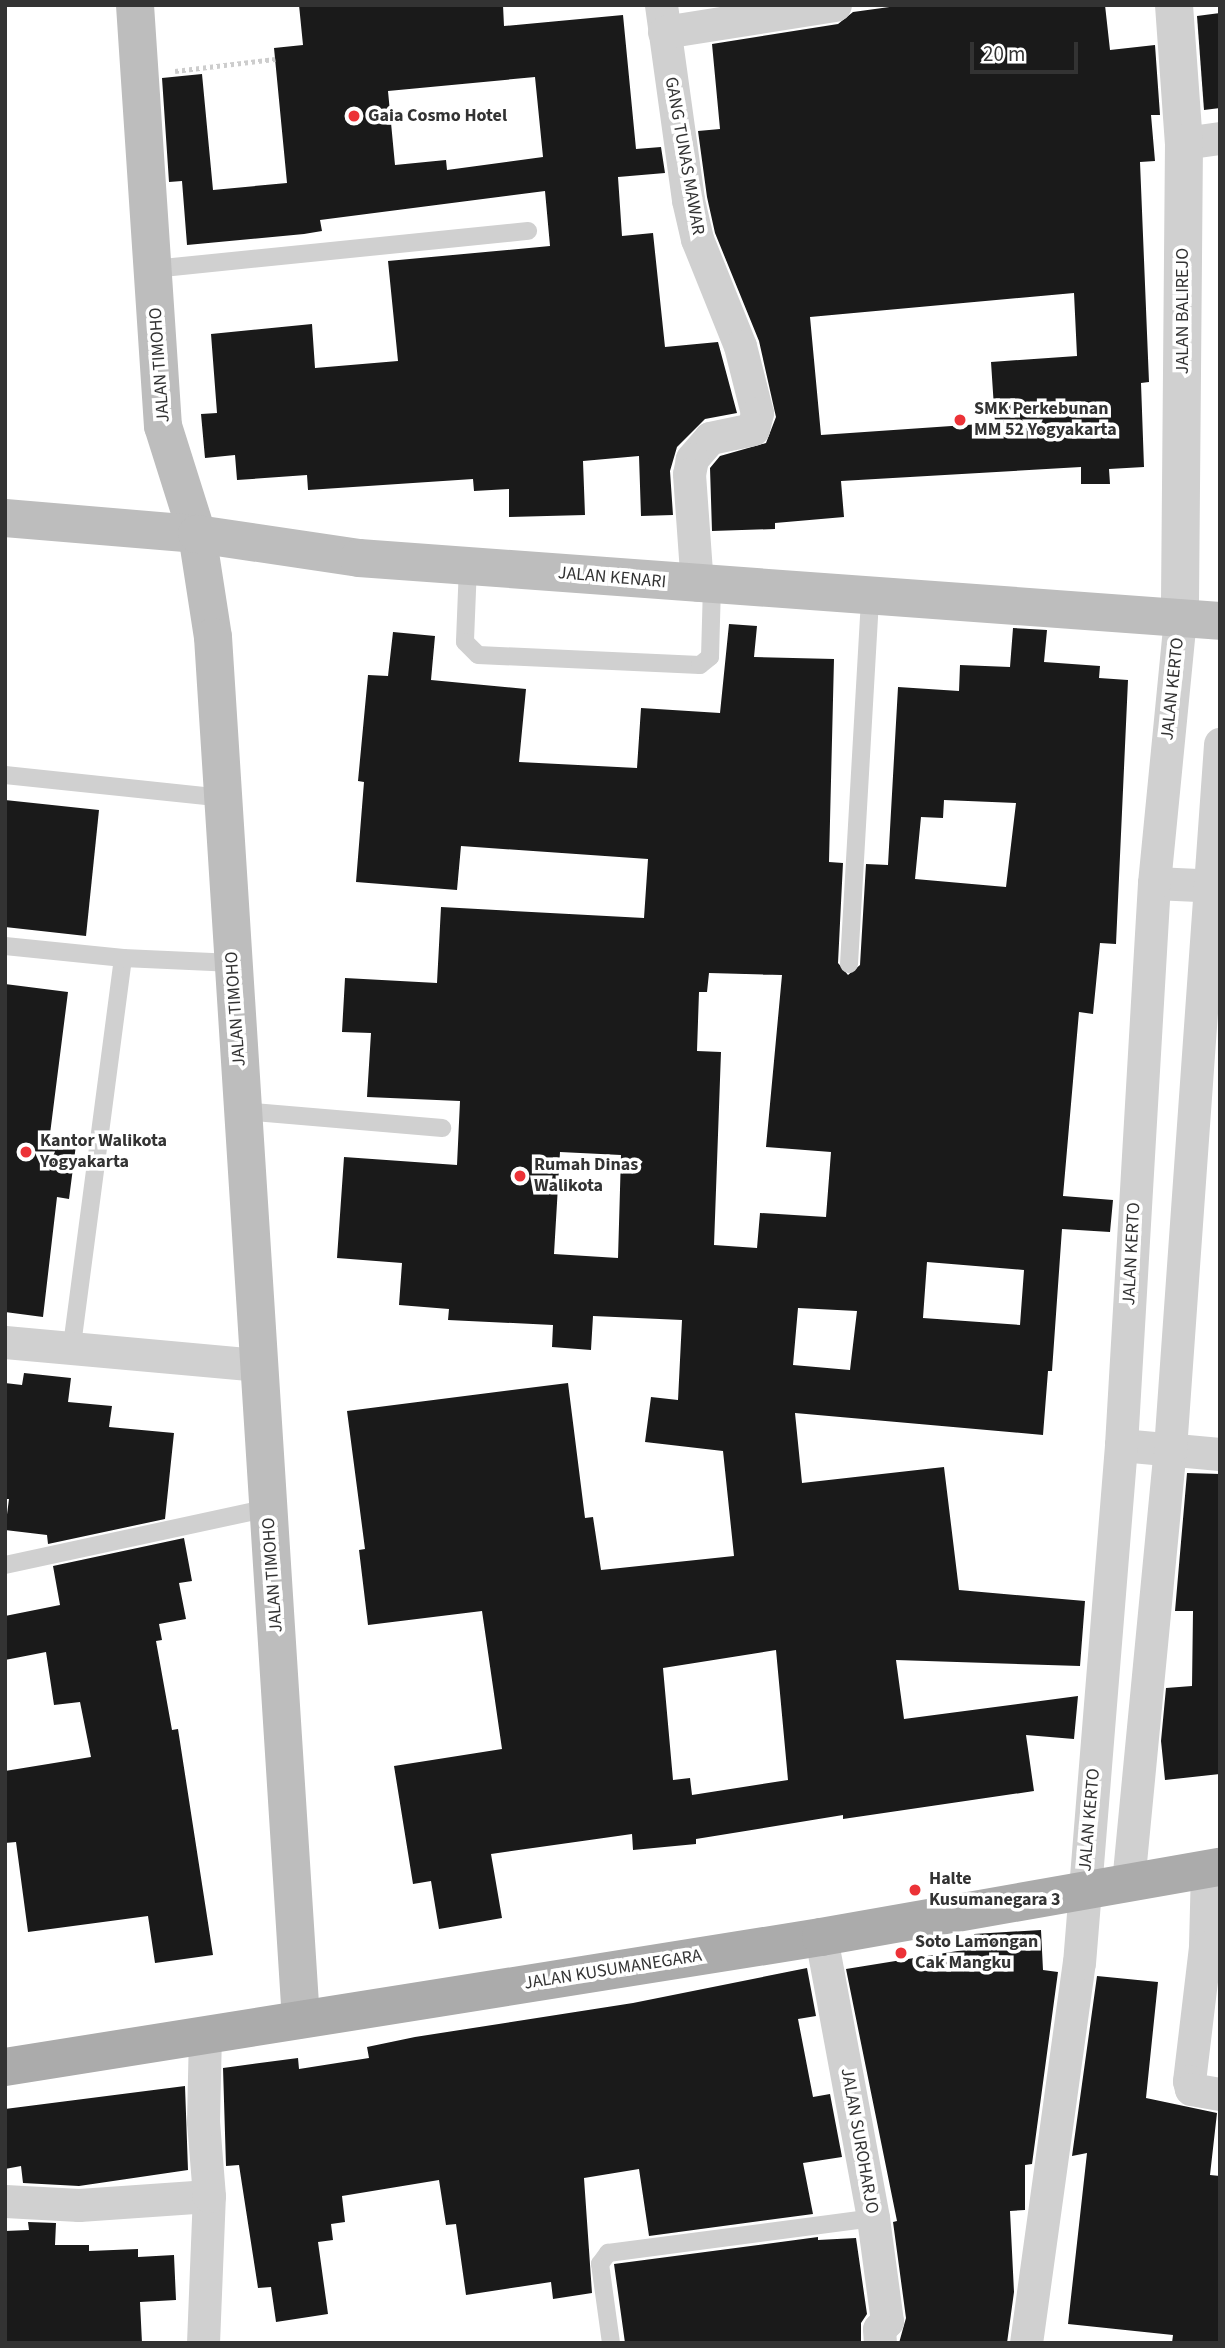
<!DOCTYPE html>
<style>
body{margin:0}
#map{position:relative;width:1225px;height:2348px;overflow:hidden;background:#fff;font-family:"Source Sans 3",sans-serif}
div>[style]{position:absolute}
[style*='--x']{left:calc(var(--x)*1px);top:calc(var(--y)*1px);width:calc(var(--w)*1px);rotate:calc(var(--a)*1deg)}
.building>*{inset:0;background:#1a1a1a}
.path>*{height:4.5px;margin-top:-2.25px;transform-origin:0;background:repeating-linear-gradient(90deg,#cdcdcd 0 3.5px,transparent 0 7px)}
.service>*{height:18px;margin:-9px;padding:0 9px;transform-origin:9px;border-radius:9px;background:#d0d0d0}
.minor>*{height:33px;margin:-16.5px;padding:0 16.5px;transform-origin:16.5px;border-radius:16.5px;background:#d0d0d0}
.tertiary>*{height:38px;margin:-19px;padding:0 19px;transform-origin:19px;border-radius:19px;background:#d0d0d0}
.secondary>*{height:38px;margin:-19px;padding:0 19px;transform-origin:19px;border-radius:19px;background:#bdbdbd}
.primary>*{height:38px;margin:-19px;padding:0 19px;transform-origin:19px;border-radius:19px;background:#ababab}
.dots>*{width:19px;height:19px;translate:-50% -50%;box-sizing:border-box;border:4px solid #fff;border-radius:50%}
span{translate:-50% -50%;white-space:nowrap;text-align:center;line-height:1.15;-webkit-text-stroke:7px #fff;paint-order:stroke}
.poi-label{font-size:18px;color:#333;font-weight:700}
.left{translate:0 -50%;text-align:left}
.street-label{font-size:18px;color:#333}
.frame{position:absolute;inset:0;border:7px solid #333;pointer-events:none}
.scale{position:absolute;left:970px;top:42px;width:108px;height:32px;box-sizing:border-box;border:4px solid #333;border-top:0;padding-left:9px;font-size:21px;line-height:24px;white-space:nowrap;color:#333;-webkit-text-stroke:5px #fff;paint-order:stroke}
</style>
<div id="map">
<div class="building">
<i style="clip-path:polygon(evenodd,299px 5px,503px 5px,504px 26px,623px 15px,636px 149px,661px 147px,665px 173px,618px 177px,622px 236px,653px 233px,665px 347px,718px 342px,737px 413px,705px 419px,677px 447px,670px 471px,673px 515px,641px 516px,639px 456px,583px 461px,585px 515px,509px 517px,509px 489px,474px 491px,473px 479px,308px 490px,307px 475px,237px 480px,235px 455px,205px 458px,201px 414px,217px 413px,211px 334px,312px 324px,315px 368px,398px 361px,388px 261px,550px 246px,545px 191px,320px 220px,322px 231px,304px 234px,187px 245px,182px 181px,169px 182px,162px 78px,202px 74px,213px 190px,287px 183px,274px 48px,303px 45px,299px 5px,535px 77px,543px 157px,447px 170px,446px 160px,395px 165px,388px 91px,535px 77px)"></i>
<i style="clip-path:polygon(evenodd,904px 5px,1105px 5px,1110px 50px,1155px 45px,1160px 115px,1151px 115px,1155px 161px,1140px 162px,1149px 382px,1141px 383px,1144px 467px,1109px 469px,1110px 484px,1081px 484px,1081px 467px,841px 481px,844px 517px,775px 523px,775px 529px,712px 531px,710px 468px,720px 456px,766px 443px,776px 417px,759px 341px,715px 233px,707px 197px,698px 131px,720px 129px,712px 44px,838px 24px,853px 12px,904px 5px,1074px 293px,1077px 356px,991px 362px,995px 423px,821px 435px,810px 317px,1074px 293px)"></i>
<i style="clip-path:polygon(1220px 13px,1220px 108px,1204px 110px,1197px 16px)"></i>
<i style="clip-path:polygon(evenodd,729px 624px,757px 626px,754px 657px,834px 659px,829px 862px,843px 863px,838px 963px,848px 975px,860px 965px,866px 864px,888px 865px,898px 687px,959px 691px,960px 665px,1010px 667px,1013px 628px,1047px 630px,1044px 662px,1100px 666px,1099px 678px,1128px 680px,1116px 944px,1100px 943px,1093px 1014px,1079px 1012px,1063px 1196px,1113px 1200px,1110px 1232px,1062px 1229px,1052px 1371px,1048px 1371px,1043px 1435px,795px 1413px,802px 1483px,944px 1467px,959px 1590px,1085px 1601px,1080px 1666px,896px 1660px,904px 1719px,1078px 1696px,1074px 1739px,1026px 1735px,1034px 1791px,843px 1819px,843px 1815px,696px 1839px,696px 1844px,633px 1850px,632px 1834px,491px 1854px,502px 1918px,439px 1929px,431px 1881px,413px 1884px,394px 1766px,502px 1749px,482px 1611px,368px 1625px,359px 1550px,365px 1549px,347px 1411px,568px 1383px,585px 1518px,593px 1517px,601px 1570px,734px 1556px,723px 1451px,645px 1442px,651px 1397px,678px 1400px,682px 1320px,593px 1316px,591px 1350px,552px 1347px,553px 1325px,448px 1320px,449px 1309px,399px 1305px,402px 1263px,337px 1258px,344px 1157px,457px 1165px,460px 1101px,367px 1097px,371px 1033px,342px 1032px,345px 978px,437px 983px,441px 907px,644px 918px,648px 859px,461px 846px,457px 890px,356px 882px,364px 782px,358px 781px,368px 675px,388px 676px,393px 632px,435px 636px,431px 680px,526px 689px,519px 762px,637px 768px,641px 708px,720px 713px,729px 624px,944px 800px,1016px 803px,1006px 887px,915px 879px,921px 817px,943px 818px,944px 800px,729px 624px,709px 973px,782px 975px,766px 1147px,831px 1152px,826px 1217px,760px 1213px,757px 1248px,714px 1245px,721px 1052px,697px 1051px,699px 992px,707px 992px,709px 973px,729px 624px,560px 1152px,621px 1155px,618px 1258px,554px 1254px,560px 1152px,729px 624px,927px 1262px,1024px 1270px,1020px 1325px,923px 1318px,927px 1262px,729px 624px,798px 1308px,857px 1311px,850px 1370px,793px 1365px,798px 1308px,729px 624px,776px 1650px,788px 1780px,692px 1795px,690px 1778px,673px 1780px,663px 1668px,776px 1650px)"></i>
<i style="clip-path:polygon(5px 800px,99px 810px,86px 936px,5px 927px)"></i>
<i style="clip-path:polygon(5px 984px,68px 992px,50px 1134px,77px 1137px,69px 1199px,57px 1197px,43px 1317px,5px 1312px)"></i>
<i style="clip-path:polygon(24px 1373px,71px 1378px,68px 1402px,112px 1406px,109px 1427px,174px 1433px,165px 1519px,48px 1544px,47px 1535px,5px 1530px,9px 1499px,5px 1499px,5px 1383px,22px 1385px)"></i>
<i style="clip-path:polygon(1187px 1473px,1220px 1474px,1220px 1774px,1165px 1780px,1161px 1741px,1166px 1688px,1192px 1686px,1193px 1611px,1175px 1611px)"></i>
<i style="clip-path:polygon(184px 1538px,192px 1581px,179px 1583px,186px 1619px,159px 1624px,162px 1640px,156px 1641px,172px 1730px,178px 1729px,213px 1955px,155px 1963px,148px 1916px,28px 1932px,16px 1842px,5px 1843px,5px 1771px,91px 1757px,80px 1702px,54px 1705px,46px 1652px,5px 1660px,5px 1616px,60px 1605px,53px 1566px)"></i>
<i style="clip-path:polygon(1041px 1930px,1043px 1970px,1058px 1972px,1032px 2164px,1025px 2165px,1025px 2210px,1010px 2211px,1014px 2292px,1007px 2343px,899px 2343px,906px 2318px,893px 2222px,897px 2221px,846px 1969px,976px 1948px,974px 1934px)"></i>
<i style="clip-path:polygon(807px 1968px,816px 2016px,798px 2019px,813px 2097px,830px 2094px,842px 2157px,803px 2163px,813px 2214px,649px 2236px,639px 2169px,584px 2178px,592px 2293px,553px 2299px,551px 2282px,466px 2295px,456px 2224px,446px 2225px,439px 2180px,342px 2196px,345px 2222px,331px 2224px,333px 2240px,318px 2242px,328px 2314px,276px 2322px,271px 2287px,258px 2288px,239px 2165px,226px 2166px,223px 2068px,298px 2058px,299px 2069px,369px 2058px,367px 2047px,415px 2037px,633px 2003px)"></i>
<i style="clip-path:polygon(1097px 1976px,1158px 1982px,1146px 2098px,1217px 2113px,1210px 2175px,1220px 2176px,1220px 2343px,1172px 2343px,1173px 2335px,1068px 2324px,1087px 2153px,1072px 2156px)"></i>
<i style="clip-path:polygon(185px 2086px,188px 2170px,79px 2186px,23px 2183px,21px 2166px,5px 2169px,5px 2109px)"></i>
<i style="clip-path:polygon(28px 2222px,56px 2223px,55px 2245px,89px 2245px,89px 2251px,138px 2249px,138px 2257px,174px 2255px,176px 2300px,140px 2302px,142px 2343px,5px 2343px,5px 2231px,29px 2230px)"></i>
<i style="clip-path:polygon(818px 2237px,818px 2240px,856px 2238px,867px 2314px,861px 2323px,861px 2343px,625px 2343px,614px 2264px)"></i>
</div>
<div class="path">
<i style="--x:175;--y:71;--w:101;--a:-6.8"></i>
</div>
<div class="service">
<i style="--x:153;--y:269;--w:377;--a:-5.8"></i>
<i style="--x:468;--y:566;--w:76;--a:92.3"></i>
<i style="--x:465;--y:642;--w:18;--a:45"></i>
<i style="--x:478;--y:655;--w:222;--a:2.6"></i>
<i style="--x:700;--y:665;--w:13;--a:-39"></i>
<i style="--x:710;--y:657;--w:71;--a:-88.4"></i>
<i style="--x:5;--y:775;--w:219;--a:6"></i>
<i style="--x:5;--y:946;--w:119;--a:5.8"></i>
<i style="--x:123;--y:958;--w:393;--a:97.5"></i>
<i style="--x:123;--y:958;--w:111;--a:2.6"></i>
<i style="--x:849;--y:964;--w:368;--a:-86.7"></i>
<i style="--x:243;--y:1111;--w:200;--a:4.9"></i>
<i style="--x:5;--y:1565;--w:269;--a:-12.2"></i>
<i style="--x:611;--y:2343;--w:80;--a:-97.9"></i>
<i style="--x:600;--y:2264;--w:14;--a:-54"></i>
<i style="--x:608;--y:2253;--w:267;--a:-7.5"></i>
</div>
<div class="minor">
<i style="--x:661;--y:5;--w:197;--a:82.1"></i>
<i style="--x:688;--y:200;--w:40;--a:77"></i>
<i style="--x:697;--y:239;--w:115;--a:68.1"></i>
<i style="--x:740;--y:346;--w:69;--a:75.8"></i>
<i style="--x:757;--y:413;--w:16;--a:104"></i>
<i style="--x:753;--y:429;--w:44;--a:168.2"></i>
<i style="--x:710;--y:438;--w:28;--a:131"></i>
<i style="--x:692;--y:459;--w:15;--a:101"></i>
<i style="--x:689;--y:474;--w:111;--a:85.9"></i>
<i style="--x:664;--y:32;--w:173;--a:-9"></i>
<i style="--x:1184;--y:143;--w:36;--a:-8"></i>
<i style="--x:1154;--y:883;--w:66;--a:2.6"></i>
<i style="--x:5;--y:1342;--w:255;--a:5.2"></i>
<i style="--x:1121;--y:1445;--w:99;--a:5.2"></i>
<i style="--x:1207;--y:1869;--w:78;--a:91.5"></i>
<i style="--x:1205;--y:1947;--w:135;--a:96.8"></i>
<i style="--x:1189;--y:2081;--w:8;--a:76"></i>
<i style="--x:1191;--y:2089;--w:29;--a:10"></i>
<i style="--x:1128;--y:1883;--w:436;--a:-84.5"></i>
<i style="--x:1170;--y:1449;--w:707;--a:-85.94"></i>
<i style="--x:821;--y:1937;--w:286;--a:79.5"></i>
<i style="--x:873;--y:2218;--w:104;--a:82.3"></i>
<i style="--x:887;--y:2321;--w:11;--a:135"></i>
<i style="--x:879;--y:2329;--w:14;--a:86"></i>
<i style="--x:5;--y:2201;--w:74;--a:3.1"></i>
<i style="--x:79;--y:2205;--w:130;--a:-4"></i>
<i style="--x:203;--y:2343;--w:147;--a:-87.7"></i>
<i style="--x:209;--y:2196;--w:75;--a:-94.6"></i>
<i style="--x:203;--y:2121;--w:88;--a:-88.7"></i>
<i style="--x:1026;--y:2343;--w:384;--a:-82.1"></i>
<i style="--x:1079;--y:1963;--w:520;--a:-85.36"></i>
<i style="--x:1121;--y:1445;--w:563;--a:-86.64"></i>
<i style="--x:1154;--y:883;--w:266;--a:-84.4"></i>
</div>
<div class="tertiary">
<i style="--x:1174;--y:5;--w:138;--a:85.9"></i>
<i style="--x:1184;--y:143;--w:475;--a:90.5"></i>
</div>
<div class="secondary">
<i style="--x:135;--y:5;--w:422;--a:86.2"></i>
<i style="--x:163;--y:426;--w:113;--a:72.5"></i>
<i style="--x:197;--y:534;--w:104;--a:81.2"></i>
<i style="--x:213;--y:637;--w:1385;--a:86.36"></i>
<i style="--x:5;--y:518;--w:193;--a:4.8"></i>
<i style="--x:197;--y:534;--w:164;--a:8.4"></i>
<i style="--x:359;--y:558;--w:863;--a:4.18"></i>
</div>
<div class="primary">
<i style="--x:5;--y:2067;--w:826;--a:-9.05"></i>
<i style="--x:821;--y:1937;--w:405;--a:-10"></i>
</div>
<div class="dots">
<i style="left:354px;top:116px;background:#ec3237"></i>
<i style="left:960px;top:420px;background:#ec3237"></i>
<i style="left:26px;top:1152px;background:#ec3237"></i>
<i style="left:520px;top:1176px;background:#ec3237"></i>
<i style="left:915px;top:1890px;background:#ec3237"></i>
<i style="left:901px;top:1953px;background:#ec3237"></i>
</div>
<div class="poi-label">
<span class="left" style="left:368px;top:116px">Gaia Cosmo Hotel</span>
<span class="left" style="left:974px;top:420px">SMK Perkebunan<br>MM 52 Yogyakarta</span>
<span class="left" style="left:40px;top:1152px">Kantor Walikota<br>Yogyakarta</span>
<span class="left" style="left:534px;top:1176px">Rumah Dinas<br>Walikota</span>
<span class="left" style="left:929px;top:1890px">Halte<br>Kusumanegara 3</span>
<span class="left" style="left:915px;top:1953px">Soto Lamongan<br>Cak Mangku</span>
</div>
<div class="street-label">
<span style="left:684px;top:156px;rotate:80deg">GANG TUNAS MAWAR</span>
<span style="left:1183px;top:311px;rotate:-90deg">JALAN BALIREJO</span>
<span style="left:160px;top:365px;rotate:-94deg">JALAN TIMOHO</span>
<span style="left:612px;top:578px;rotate:5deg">JALAN KENARI</span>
<span style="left:1173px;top:689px;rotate:-84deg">JALAN KERTO</span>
<span style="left:236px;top:1009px;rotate:-94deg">JALAN TIMOHO</span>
<span style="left:1132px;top:1254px;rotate:-87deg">JALAN KERTO</span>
<span style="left:273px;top:1575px;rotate:-94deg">JALAN TIMOHO</span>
<span style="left:1090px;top:1820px;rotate:-85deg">JALAN KERTO</span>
<span style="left:613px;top:1970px;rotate:-9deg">JALAN KUSUMANEGARA</span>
<span style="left:859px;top:2141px;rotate:80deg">JALAN SUROHARJO</span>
</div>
<div class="frame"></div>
<div class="scale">20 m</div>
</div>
